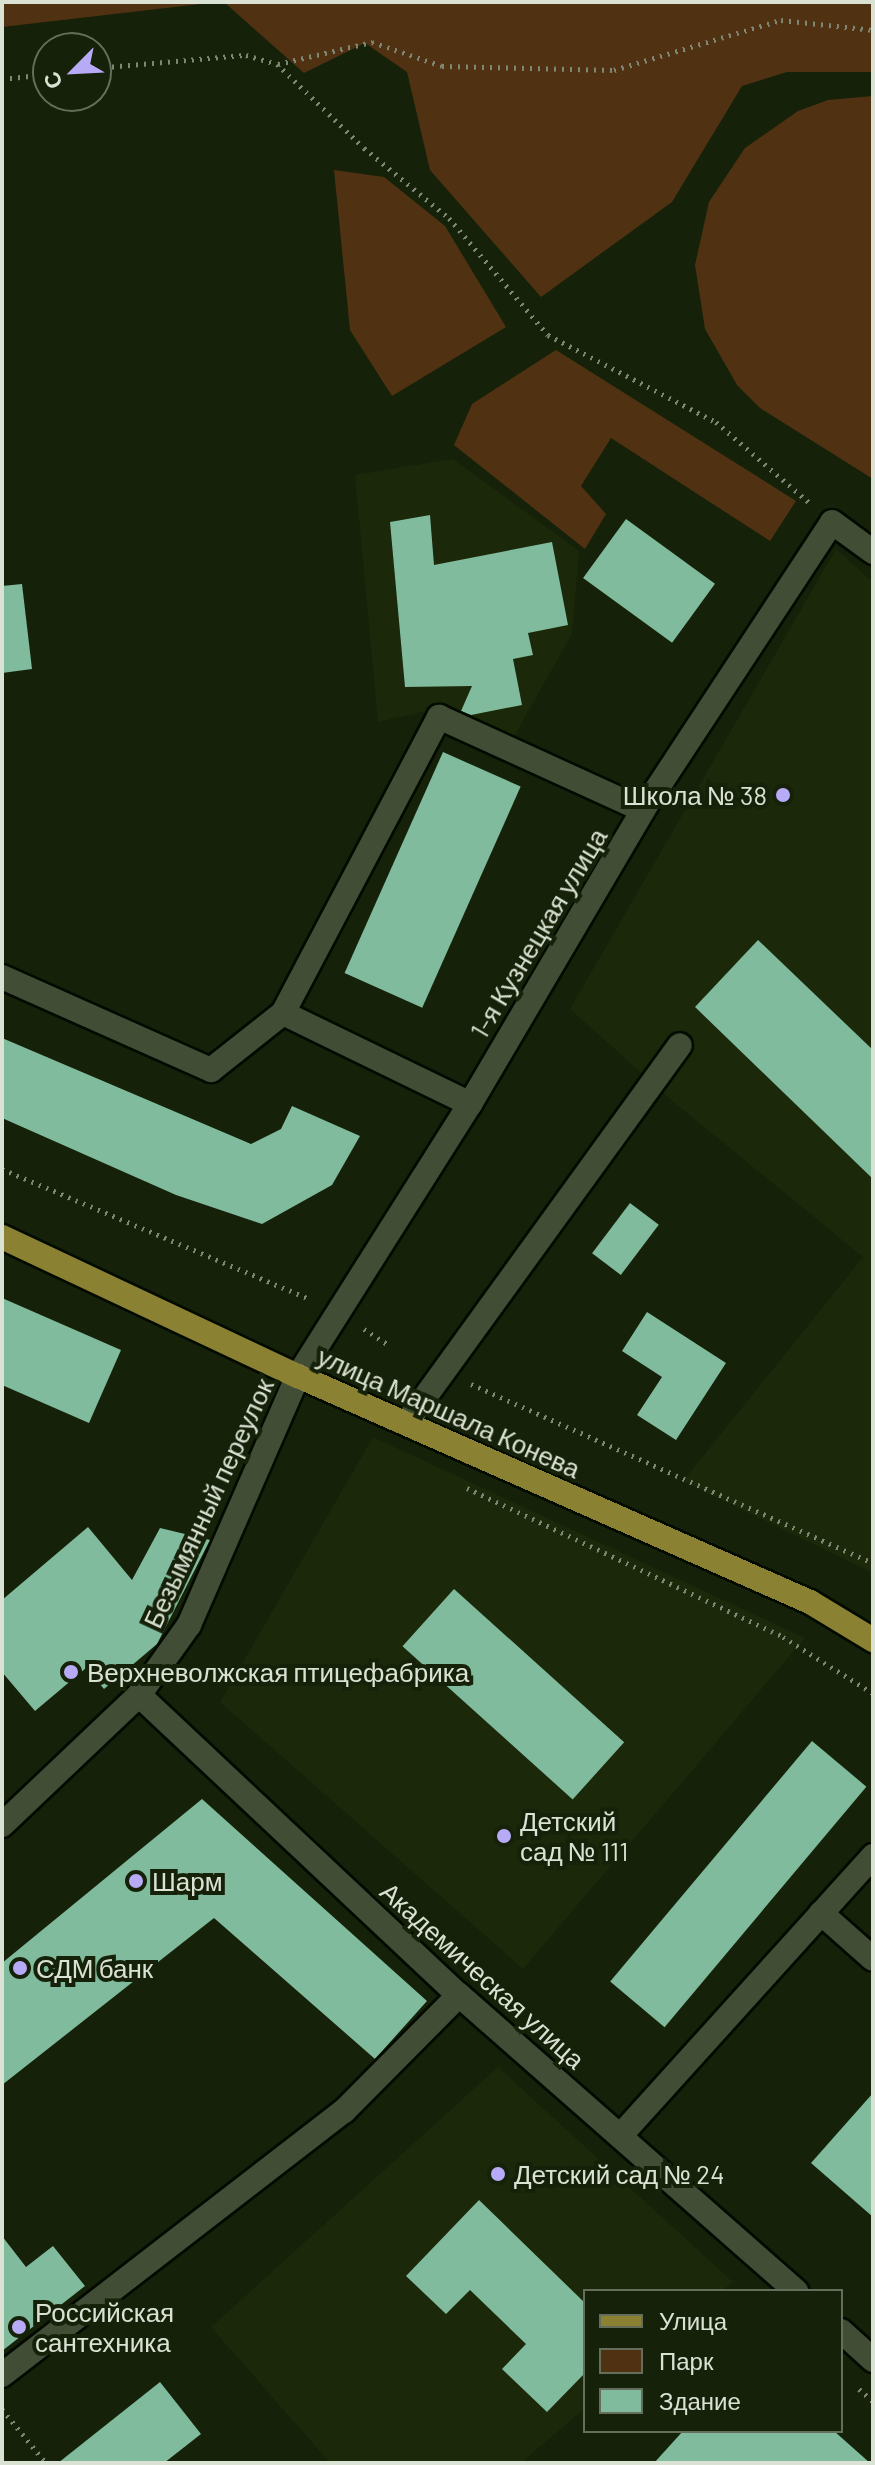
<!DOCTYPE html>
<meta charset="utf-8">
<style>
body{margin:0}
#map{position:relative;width:875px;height:2465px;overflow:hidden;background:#162109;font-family:Barlow,sans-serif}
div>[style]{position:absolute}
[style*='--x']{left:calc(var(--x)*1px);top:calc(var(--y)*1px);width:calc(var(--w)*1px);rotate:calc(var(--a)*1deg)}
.built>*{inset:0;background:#1b2809}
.green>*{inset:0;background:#503213}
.building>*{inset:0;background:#7fbb9c;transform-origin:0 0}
.path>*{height:5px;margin-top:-2.5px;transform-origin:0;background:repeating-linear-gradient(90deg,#7e8774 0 2px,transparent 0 8px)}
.roads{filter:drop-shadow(2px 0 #030a00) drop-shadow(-2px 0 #030a00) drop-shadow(0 2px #030a00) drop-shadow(0 -2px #030a00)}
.minor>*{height:24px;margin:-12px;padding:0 12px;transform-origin:12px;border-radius:12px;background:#414d34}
.major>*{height:24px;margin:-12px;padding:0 12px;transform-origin:12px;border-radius:12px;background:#8b8132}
.dots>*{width:22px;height:22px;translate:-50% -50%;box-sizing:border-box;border:4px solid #162109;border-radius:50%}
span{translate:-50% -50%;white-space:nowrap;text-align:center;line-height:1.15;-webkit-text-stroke:8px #162109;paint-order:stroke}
.poi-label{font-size:26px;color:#dae2d3}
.right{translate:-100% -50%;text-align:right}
.left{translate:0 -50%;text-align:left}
.street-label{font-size:26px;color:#dae2d3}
.frame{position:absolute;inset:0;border:4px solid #dae2d3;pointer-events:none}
.legend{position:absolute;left:583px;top:2289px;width:260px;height:144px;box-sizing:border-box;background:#162109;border:2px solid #646e5a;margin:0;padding:10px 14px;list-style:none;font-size:24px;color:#dae2d3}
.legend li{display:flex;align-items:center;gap:16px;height:40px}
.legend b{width:40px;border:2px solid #646e5a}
.north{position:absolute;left:32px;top:32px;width:80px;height:80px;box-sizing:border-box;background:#162109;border:2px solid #646e5a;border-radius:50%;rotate:246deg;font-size:22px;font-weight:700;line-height:32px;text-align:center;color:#dae2d3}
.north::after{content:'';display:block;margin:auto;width:28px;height:36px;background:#b7abf8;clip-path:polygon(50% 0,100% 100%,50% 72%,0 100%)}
</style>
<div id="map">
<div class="built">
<i style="clip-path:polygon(453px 459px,579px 551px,572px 634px,509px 745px,435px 709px,378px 722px,355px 475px)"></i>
<i style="clip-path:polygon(836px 549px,873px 582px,873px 1573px,683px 1481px,863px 1257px,676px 1104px,570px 1009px)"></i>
<i style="clip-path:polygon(373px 1437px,805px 1638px,523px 1969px,220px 1702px)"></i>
<i style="clip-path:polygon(498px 2067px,733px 2282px,722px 2291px,585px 2291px,585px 2408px,521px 2463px,330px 2463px,211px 2327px)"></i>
</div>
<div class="green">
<i style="clip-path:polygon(2px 2px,218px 2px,2px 27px)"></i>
<i style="clip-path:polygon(224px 2px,873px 2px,873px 72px,787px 72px,742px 86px,672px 202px,541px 297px,430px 170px,407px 72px,365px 43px,304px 73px)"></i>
<i style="clip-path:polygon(873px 96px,873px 479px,760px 408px,737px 385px,705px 329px,695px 265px,709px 202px,745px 148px,798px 111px,828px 100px)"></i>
<i style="clip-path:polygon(334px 170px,384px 177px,445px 226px,506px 327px,392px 396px,350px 330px)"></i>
<i style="clip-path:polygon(556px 350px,796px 501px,770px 541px,611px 438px,581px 486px,606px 514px,585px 549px,454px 445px,472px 404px)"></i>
</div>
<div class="building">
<i style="clip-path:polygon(430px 515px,434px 565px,552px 542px,568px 625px,528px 633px,533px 655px,513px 659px,522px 705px,471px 715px,461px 711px,472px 686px,405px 687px,390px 522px)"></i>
<i style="left:626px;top:519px;width:110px;height:73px;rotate:36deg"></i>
<i style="clip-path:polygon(22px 584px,32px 669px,2px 673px,2px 586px)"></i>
<i style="left:443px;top:752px;width:85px;height:242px;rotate:24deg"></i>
<i style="clip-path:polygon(758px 940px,873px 1050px,873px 1179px,695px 1007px)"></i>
<i style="clip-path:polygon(2px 1038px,251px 1144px,281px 1129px,292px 1106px,360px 1136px,332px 1185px,262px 1224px,176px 1195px,2px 1118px)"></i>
<i style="left:630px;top:1203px;width:36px;height:63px;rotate:37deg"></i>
<i style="clip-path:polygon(2px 1298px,121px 1350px,89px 1423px,2px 1385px)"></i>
<i style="clip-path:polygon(647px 1312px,726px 1363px,676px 1440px,637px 1415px,662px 1377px,622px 1351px)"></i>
<i style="clip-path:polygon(88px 1527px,132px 1580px,160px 1528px,210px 1540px,157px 1644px,104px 1689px,86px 1668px,35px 1711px,2px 1672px,2px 1600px)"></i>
<i style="left:454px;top:1589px;width:229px;height:77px;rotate:42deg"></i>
<i style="left:812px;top:1741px;width:71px;height:314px;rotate:40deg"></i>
<i style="clip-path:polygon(202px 1799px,427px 2001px,375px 2059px,214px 1918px,2px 2085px,2px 1963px)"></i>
<i style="clip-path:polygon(873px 2093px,873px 2217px,811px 2163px)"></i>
<i style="clip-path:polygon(479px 2200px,585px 2303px,585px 2373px,547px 2412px,502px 2369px,526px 2344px,470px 2290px,446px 2314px,406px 2276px)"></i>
<i style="clip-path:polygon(2px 2236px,26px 2267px,53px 2246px,85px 2286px,2px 2351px)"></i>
<i style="clip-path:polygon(160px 2382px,201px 2434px,164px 2463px,58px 2463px)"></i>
<i style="clip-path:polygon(683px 2431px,834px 2431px,870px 2463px,654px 2463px)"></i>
</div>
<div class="path">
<i style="--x:278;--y:64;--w:97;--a:-13.2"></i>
<i style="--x:372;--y:42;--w:74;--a:18.9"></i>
<i style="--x:442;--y:66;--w:172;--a:1.3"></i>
<i style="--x:614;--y:70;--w:174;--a:-16.7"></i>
<i style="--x:781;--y:20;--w:93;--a:6.2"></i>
<i style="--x:96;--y:68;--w:151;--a:-5"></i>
<i style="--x:246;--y:55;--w:32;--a:16"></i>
<i style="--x:277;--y:64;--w:121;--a:44"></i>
<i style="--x:364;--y:148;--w:110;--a:39.5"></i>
<i style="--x:449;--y:218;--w:153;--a:49.8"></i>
<i style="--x:548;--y:335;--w:189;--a:27.4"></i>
<i style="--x:716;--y:422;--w:124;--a:40.8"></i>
<i style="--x:2;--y:79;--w:46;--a:-6.2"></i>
<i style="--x:2;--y:1169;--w:334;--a:22.9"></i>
<i style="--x:364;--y:1329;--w:27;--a:33"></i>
<i style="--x:471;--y:1384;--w:440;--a:24"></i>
<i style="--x:467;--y:1488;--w:349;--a:25.2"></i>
<i style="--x:783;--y:1637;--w:106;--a:31.9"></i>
<i style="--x:859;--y:2389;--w:18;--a:41"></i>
<i style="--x:2;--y:2409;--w:70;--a:50.8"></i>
</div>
<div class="roads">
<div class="minor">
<i style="--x:2;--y:977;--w:229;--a:24"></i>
<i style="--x:211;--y:1070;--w:92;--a:-38.4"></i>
<i style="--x:283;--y:1013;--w:208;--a:25.9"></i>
<i style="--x:283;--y:1013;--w:335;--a:-62.2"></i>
<i style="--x:439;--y:717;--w:224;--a:24.5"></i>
<i style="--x:407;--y:1422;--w:465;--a:-54.1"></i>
<i style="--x:139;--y:1695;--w:439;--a:43.2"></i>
<i style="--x:459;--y:1995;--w:449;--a:41.3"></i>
<i style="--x:2;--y:1825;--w:189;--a:-43.5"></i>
<i style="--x:139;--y:1695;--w:86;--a:-54.5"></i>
<i style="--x:189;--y:1625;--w:272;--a:-66.4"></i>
<i style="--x:298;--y:1376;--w:322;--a:-57.7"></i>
<i style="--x:470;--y:1104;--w:341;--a:-59.5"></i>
<i style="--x:643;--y:810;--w:344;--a:-56.7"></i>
<i style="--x:832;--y:522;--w:51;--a:36.2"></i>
<i style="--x:821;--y:1913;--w:69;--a:41.5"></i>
<i style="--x:621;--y:2135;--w:376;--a:-47.9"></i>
<i style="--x:841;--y:2331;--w:43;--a:42.2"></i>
<i style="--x:2;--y:2375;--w:432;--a:-37.7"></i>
<i style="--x:344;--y:2111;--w:163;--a:-45.2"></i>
</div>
<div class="major">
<i style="--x:2;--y:1237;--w:327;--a:25.2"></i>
<i style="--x:298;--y:1376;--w:560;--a:23.82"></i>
<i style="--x:810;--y:1602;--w:74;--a:31.1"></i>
</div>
</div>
<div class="dots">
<i style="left:783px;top:795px;background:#b7abf8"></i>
<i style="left:71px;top:1672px;background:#b7abf8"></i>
<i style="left:504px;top:1836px;background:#b7abf8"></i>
<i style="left:136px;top:1881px;background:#b7abf8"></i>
<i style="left:20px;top:1968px;background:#b7abf8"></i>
<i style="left:498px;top:2174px;background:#b7abf8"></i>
<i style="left:19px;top:2327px;background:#b7abf8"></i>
</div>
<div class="poi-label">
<span class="right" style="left:767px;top:795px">Школа № 38</span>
<span class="left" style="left:87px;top:1672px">Верхневолжская птицефабрика</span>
<span class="left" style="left:520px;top:1836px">Детский<br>сад № 111</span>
<span class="left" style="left:152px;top:1881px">Шарм</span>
<span class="left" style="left:36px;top:1968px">СДМ банк</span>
<span class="left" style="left:514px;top:2174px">Детский сад № 24</span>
<span class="left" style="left:35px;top:2327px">Российская<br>сантехника</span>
</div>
<div class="street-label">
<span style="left:538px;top:933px;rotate:-59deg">1-я Кузнецкая улица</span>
<span style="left:449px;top:1412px;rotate:24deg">улица Маршала Конева</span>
<span style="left:208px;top:1503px;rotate:-65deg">Безымянный переулок</span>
<span style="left:483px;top:1975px;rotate:42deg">Академическая улица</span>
</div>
<div class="frame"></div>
<ul class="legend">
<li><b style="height:10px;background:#8b8132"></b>Улица</li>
<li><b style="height:22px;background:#503213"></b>Парк</li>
<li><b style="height:22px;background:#7fbb9c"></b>Здание</li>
</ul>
<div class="north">С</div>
</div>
